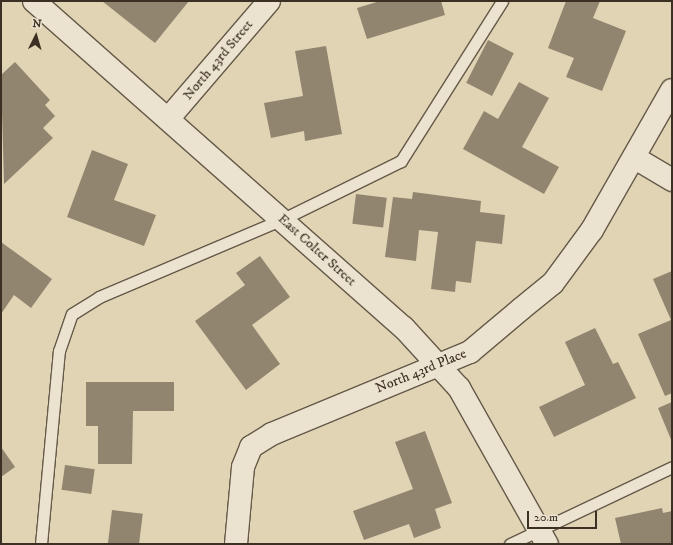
<!DOCTYPE html>
<style>
body{margin:0}
#map{position:relative;width:673px;height:545px;overflow:hidden;background:#e0d4b5;font-family:"IM FELL DW Pica",serif}
div>[style]{position:absolute}
[style*='--x']{left:calc(var(--x)*1px);top:calc(var(--y)*1px);width:calc(var(--w)*1px);rotate:calc(var(--a)*1deg)}
.building>*{inset:0;background:#91856f;transform-origin:0 0}
.roads{filter:drop-shadow(1px 0 #655948) drop-shadow(-1px 0 #655948) drop-shadow(0 1px #655948) drop-shadow(0 -1px #655948)}
.lane>*{height:11px;margin:-5.5px;padding:0 5.5px;transform-origin:5.5px;border-radius:5.5px;background:#ebe3cf}
.street>*{height:22px;margin:-11px;padding:0 11px;transform-origin:11px;border-radius:11px;background:#ebe3cf}
span{translate:-50% -50%;white-space:nowrap;text-align:center;line-height:1.15;-webkit-text-stroke:3px #ebe3cf;paint-order:stroke}
.street-label{font-size:14px;color:#3c3024}
.frame{position:absolute;inset:0;border:2px solid #3c3024;pointer-events:none}
.north{position:absolute;left:16px;top:16px;width:40px;height:40px;-webkit-text-stroke:3px #ebe3cf;paint-order:stroke;rotate:5deg;font-size:11px;font-weight:700;line-height:16px;text-align:center;color:#3c3024}
.north::after{content:'';display:block;margin:auto;width:14px;height:18px;background:#3c3024;clip-path:polygon(50% 0,100% 100%,50% 72%,0 100%)}
.scale{position:absolute;left:527px;top:511px;width:70px;height:18px;box-sizing:border-box;border:2px solid #3c3024;border-top:0;padding-left:5px;font-size:12px;line-height:14px;white-space:nowrap;color:#3c3024;-webkit-text-stroke:3px #ebe3cf;paint-order:stroke}
</style>
<div id="map">
<div class="building">
<i style="clip-path:polygon(102px 1px,189px 1px,155px 43px)"></i>
<i style="clip-path:polygon(380px 1px,441px 1px,445px 15px,367px 39px,357px 8px)"></i>
<i style="clip-path:polygon(566px 1px,600px 1px,593px 18px,626px 31px,602px 91px,566px 77px,574px 58px,548px 48px)"></i>
<i style="left:488px;top:40px;width:29px;height:48px;rotate:27deg"></i>
<i style="clip-path:polygon(326px 46px,342px 134px,305px 141px,304px 131px,271px 138px,264px 103px,303px 96px,295px 51px)"></i>
<i style="clip-path:polygon(15px 62px,50px 100px,45px 105px,55px 116px,43px 128px,53px 138px,4px 184px,1px 75px)"></i>
<i style="clip-path:polygon(519px 82px,549px 98px,522px 147px,559px 167px,544px 194px,463px 149px,484px 111px,498px 119px)"></i>
<i style="clip-path:polygon(92px 150px,128px 164px,114px 200px,156px 215px,144px 246px,67px 217px)"></i>
<i style="clip-path:polygon(413px 192px,481px 201px,480px 212px,505px 215px,502px 244px,476px 241px,471px 283px,456px 281px,455px 292px,431px 289px,438px 232px,419px 230px,416px 261px,385px 257px,393px 197px,412px 199px)"></i>
<i style="left:356px;top:194px;width:31px;height:30px;rotate:7deg"></i>
<i style="clip-path:polygon(1px 242px,52px 279px,31px 308px,14px 295px,1px 314px)"></i>
<i style="clip-path:polygon(260px 256px,290px 297px,252px 325px,280px 364px,246px 390px,195px 321px,245px 285px,236px 273px)"></i>
<i style="clip-path:polygon(672px 271px,672px 393px,665px 396px,638px 334px,671px 320px,653px 279px)"></i>
<i style="clip-path:polygon(595px 328px,613px 364px,618px 362px,636px 398px,554px 437px,539px 407px,585px 385px,565px 342px)"></i>
<i style="clip-path:polygon(86px 382px,174px 382px,174px 411px,133px 411px,132px 464px,98px 464px,98px 426px,86px 426px)"></i>
<i style="clip-path:polygon(672px 402px,672px 442px,658px 408px)"></i>
<i style="clip-path:polygon(425px 431px,452px 503px,435px 509px,441px 528px,414px 538px,409px 524px,364px 540px,353px 511px,413px 489px,395px 442px)"></i>
<i style="clip-path:polygon(1px 447px,15px 467px,1px 477px)"></i>
<i style="left:65px;top:465px;width:30px;height:25px;rotate:8deg"></i>
<i style="clip-path:polygon(662px 508px,663px 513px,672px 511px,672px 544px,621px 544px,615px 518px)"></i>
<i style="left:112px;top:510px;width:31px;height:34px;rotate:7deg"></i>
</div>
<div class="roads">
<div class="lane">
<i style="--x:41;--y:544;--w:194;--a:-84.7"></i>
<i style="--x:59;--y:351;--w:39;--a:-71"></i>
<i style="--x:72;--y:314;--w:32;--a:-32"></i>
<i style="--x:99;--y:297;--w:200;--a:-23"></i>
<i style="--x:283;--y:219;--w:131;--a:-26.2"></i>
<i style="--x:401;--y:161;--w:189;--a:-57.7"></i>
<i style="--x:510;--y:544;--w:179;--a:-25.4"></i>
</div>
<div class="street">
<i style="--x:34;--y:1;--w:494;--a:41.5"></i>
<i style="--x:404;--y:328;--w:81;--a:47.5"></i>
<i style="--x:459;--y:388;--w:179;--a:60.6"></i>
<i style="--x:168;--y:119;--w:155;--a:-49.4"></i>
<i style="--x:635;--y:158;--w:43;--a:30.7"></i>
<i style="--x:236;--y:544;--w:77;--a:-84.8"></i>
<i style="--x:243;--y:467;--w:22;--a:-68"></i>
<i style="--x:251;--y:447;--w:25;--a:-32"></i>
<i style="--x:272;--y:434;--w:214;--a:-22.5"></i>
<i style="--x:470;--y:352;--w:67;--a:-40.1"></i>
<i style="--x:521;--y:309;--w:41;--a:-39.1"></i>
<i style="--x:553;--y:283;--w:66;--a:-53.7"></i>
<i style="--x:592;--y:230;--w:161;--a:-60.3"></i>
</div>
</div>
<div class="street-label">
<span style="left:218px;top:60px;rotate:-50deg">North 43rd Street</span>
<span style="left:317px;top:250px;rotate:42deg">East Colter Street</span>
<span style="left:421px;top:371px;rotate:-22deg">North 43rd Place</span>
</div>
<div class="frame"></div>
<div class="north">N</div>
<div class="scale">20 m</div>
</div>
